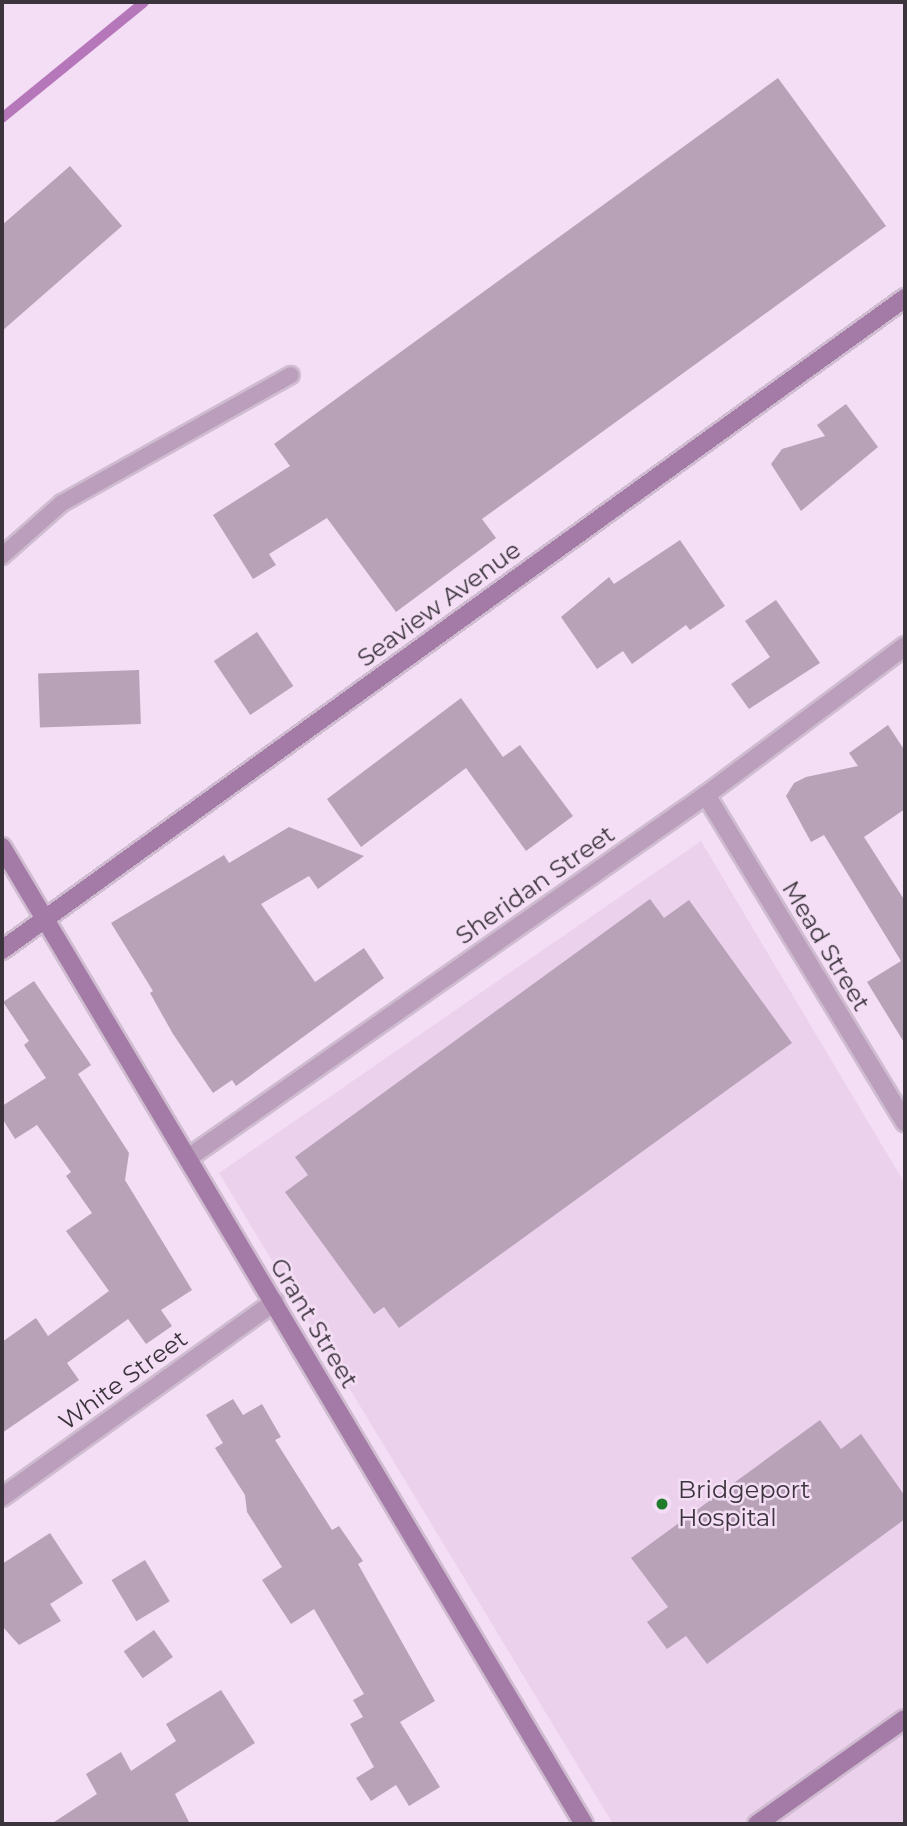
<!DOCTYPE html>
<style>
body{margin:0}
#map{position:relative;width:907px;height:1826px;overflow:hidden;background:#f4def5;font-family:Montserrat,sans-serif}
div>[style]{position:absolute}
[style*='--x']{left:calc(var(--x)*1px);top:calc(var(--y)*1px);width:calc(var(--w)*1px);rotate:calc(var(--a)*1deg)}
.built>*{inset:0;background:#ecd1ed}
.stream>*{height:10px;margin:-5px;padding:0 5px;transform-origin:5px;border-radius:5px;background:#b677ba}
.building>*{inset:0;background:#b7a2b8;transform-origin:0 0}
.roads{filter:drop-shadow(2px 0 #cfbcd0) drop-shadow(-2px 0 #cfbcd0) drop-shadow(0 2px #cfbcd0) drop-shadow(0 -2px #cfbcd0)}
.lane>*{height:16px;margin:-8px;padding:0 8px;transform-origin:8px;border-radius:8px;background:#bb9ebc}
.street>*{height:18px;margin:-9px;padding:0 9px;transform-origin:9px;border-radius:9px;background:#bb9ebc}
.secondary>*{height:18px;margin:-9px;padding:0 9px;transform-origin:9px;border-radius:9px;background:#a47aa6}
.dots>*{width:19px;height:19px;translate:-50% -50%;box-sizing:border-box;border:4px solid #f4def5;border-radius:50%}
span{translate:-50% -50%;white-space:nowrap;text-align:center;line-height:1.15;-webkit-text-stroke:5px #f4def5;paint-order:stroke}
.street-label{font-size:24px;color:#3c343d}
.poi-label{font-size:24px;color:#3c343d}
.left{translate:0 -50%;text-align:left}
.frame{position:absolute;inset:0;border:4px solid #3c343d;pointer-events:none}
</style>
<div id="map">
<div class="built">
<i style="clip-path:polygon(701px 841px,905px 1184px,905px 1824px,613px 1824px,219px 1173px)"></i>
</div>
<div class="stream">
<i style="--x:2;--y:118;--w:183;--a:-39.2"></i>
</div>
<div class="building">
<i style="clip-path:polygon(778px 78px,886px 226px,482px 519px,496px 538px,396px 612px,327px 518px,269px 554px,276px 565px,253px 579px,213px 515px,290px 466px,274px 444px)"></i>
<i style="clip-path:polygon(70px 166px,122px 226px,2px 331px,2px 225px)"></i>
<i style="clip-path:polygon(846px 404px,878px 447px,801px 511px,771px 464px,782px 449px,825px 436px,817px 425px)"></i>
<i style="clip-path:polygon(680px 540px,725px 606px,690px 630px,686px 625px,632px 664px,623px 651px,597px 669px,561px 617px,609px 577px,614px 584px)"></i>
<i style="clip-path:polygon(776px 600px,820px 663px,749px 709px,731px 684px,770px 657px,745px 621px)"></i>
<i style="left:257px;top:632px;width:65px;height:52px;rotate:56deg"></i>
<i style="left:139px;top:670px;width:54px;height:101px;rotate:88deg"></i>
<i style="clip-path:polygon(461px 698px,503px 757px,520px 745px,573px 816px,526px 851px,466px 768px,361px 847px,327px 799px)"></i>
<i style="clip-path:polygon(888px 725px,905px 751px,905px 809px,864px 837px,905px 901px,905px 1044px,867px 982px,901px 961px,824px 835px,811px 842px,786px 796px,794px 783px,806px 777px,858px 766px,849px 753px)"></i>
<i style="clip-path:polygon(289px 827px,364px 856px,318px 889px,309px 876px,261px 904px,315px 982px,364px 948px,384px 978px,236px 1086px,232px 1080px,213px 1093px,173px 1034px,150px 993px,153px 991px,111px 923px,224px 855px,229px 863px)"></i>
<i style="clip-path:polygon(650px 899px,664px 918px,689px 900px,792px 1043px,399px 1328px,384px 1307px,374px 1314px,285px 1192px,308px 1175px,295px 1157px)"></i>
<i style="clip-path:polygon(34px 981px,91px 1065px,78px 1074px,129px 1153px,125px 1180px,192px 1290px,161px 1310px,172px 1326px,146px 1344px,128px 1319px,67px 1363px,79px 1380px,2px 1433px,2px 1342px,36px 1318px,48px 1336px,109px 1291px,66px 1231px,92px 1213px,66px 1176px,71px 1172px,37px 1125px,15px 1139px,2px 1118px,2px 1106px,46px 1078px,24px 1045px,29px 1041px,3px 1002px)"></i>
<i style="clip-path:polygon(233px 1399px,243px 1415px,262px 1404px,281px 1437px,275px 1440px,332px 1530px,339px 1526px,363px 1561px,358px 1564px,435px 1701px,400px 1722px,440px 1787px,409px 1806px,396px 1785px,371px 1801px,356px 1778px,374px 1767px,350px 1724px,363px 1717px,353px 1700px,364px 1694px,314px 1609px,291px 1624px,262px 1580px,282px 1567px,247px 1512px,245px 1495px,215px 1448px,223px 1443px,206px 1415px)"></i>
<i style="clip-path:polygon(820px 1420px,841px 1449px,861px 1434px,905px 1496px,905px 1519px,707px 1664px,686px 1636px,667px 1649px,647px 1622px,668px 1607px,631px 1558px)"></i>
<i style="clip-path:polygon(50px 1533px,83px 1583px,50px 1604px,61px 1621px,19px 1645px,2px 1626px,2px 1564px)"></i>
<i style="left:145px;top:1560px;width:48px;height:39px;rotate:59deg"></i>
<i style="left:154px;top:1630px;width:33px;height:37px;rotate:55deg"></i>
<i style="clip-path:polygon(221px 1690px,255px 1743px,175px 1794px,190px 1824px,51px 1824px,97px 1794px,86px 1774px,121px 1752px,131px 1771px,176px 1741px,166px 1724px)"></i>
</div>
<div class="roads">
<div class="lane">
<i style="--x:2;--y:556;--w:80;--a:-41.5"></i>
<i style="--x:62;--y:503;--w:262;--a:-29.2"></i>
</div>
<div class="street">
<i style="--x:706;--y:795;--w:383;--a:58.7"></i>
<i style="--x:188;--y:1158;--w:633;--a:-35.02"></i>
<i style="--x:706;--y:795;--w:249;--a:-36.8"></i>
<i style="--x:2;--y:1497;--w:335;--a:-35.6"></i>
</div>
<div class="secondary">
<i style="--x:2;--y:847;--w:1137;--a:59.22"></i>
<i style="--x:2;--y:950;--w:1114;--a:-35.83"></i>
<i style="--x:757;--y:1824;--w:181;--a:-35.4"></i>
</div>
</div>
<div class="dots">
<i style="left:662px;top:1504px;background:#207b2a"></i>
</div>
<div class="street-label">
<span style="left:439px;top:604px;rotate:-36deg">Seaview Avenue</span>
<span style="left:535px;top:885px;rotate:-35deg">Sheridan Street</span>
<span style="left:826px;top:946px;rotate:59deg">Mead Street</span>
<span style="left:314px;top:1323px;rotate:59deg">Grant Street</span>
<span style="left:123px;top:1380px;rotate:-36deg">White Street</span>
</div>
<div class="poi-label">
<span class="left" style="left:678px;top:1504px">Bridgeport<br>Hospital</span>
</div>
<div class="frame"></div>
</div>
